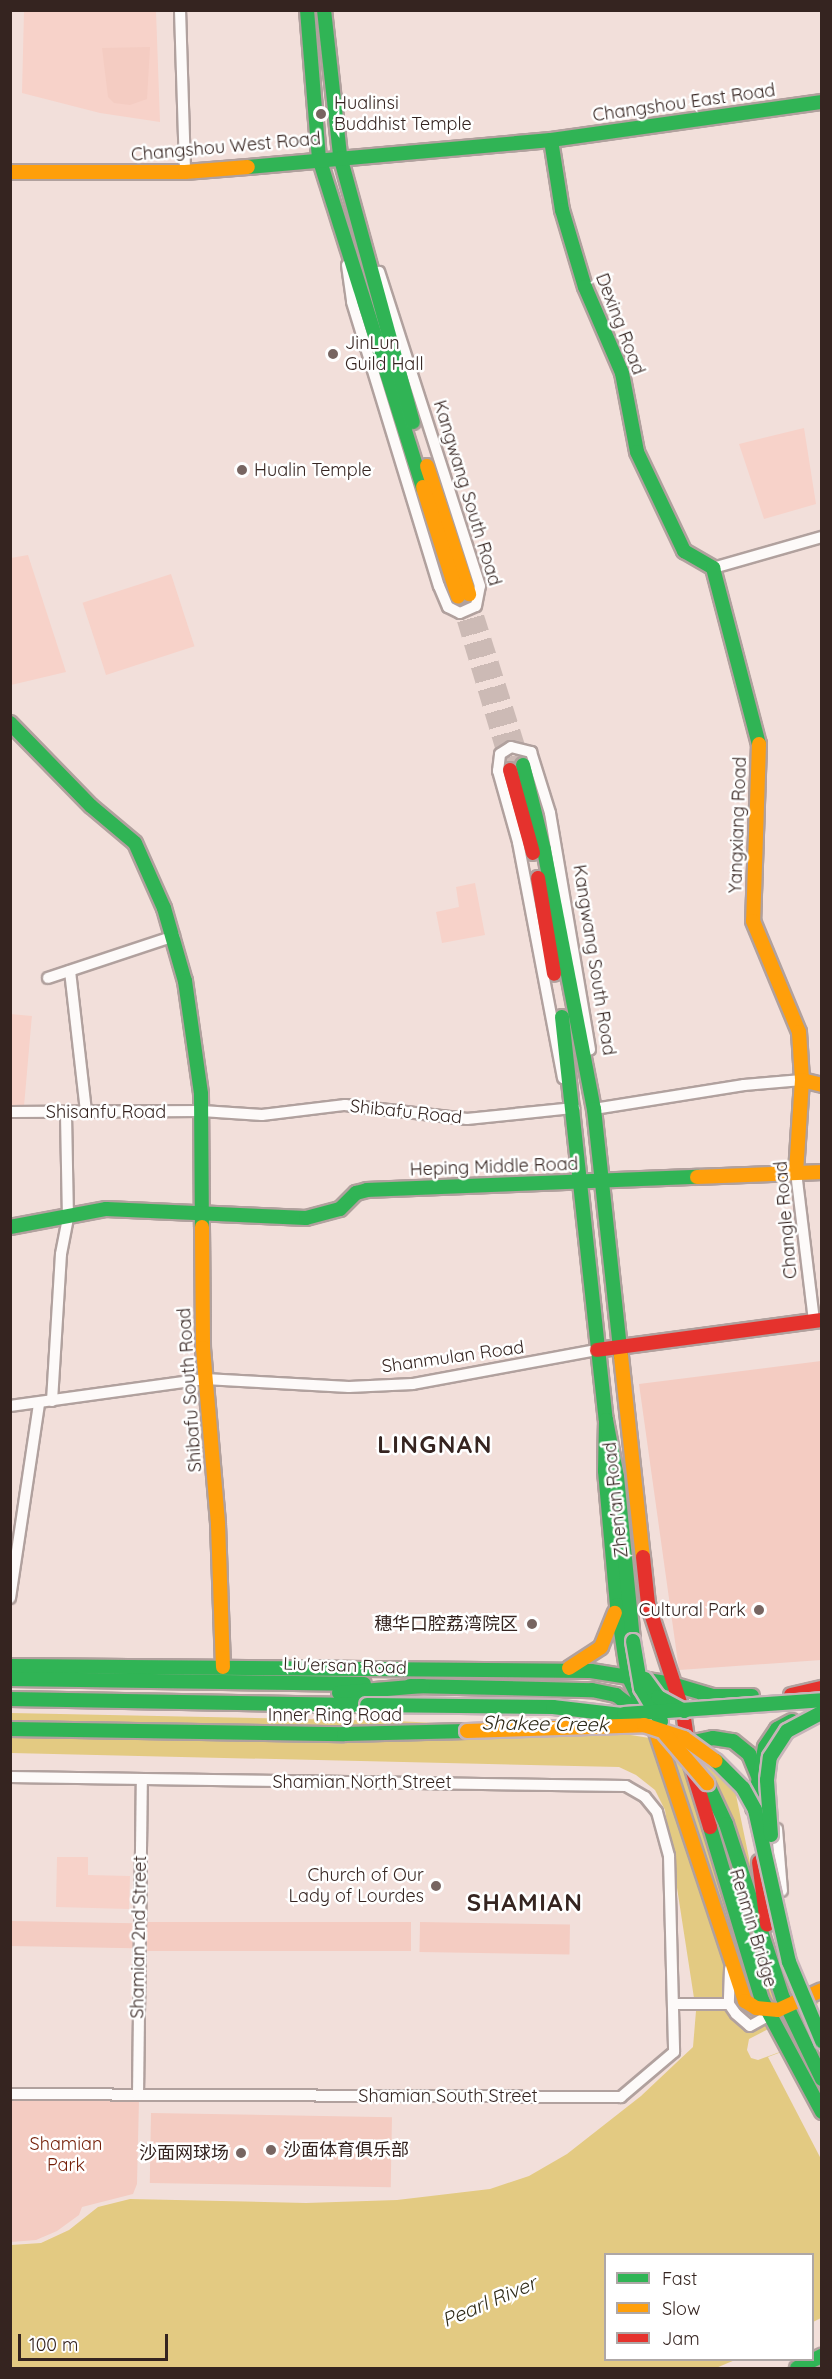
<!DOCTYPE html>
<meta charset="utf-8">
<style>
body{margin:0}
#map{position:relative;width:832px;height:2379px;overflow:hidden;background:#f2dfda;font-family:Quicksand,"Noto Sans SC",sans-serif}
div>[style]{position:absolute}
[style*='--x']{left:calc(var(--x)*1px);top:calc(var(--y)*1px);width:calc(var(--w)*1px);rotate:calc(var(--a)*1deg)}
.built>*{inset:0;background:#f7d2c9;transform-origin:0 0}
.green>*{inset:0;background:#f4ccc2;transform-origin:0 0}
.water>*{inset:0;background:#e3ca82}
.pier>*{inset:0;background:#f2dfda}
.primary-tunnel>*{height:16px;margin-top:-8px;transform-origin:0;background:repeating-linear-gradient(90deg,#ccbab5 0 16px,transparent 0 24px)}
.roads{filter:drop-shadow(2px 0 #b1a19e) drop-shadow(-2px 0 #b1a19e) drop-shadow(0 2px #b1a19e) drop-shadow(0 -2px #b1a19e)}
.street>*{height:10px;margin:-5px;padding:0 5px;transform-origin:5px;border-radius:5px;background:#fdfaf9}
.fast>*{height:14px;margin:-7px;padding:0 7px;transform-origin:7px;border-radius:7px;background:#30b455}
.slow>*{height:14px;margin:-7px;padding:0 7px;transform-origin:7px;border-radius:7px;background:#ff9f0a}
.jam>*{height:14px;margin:-7px;padding:0 7px;transform-origin:7px;border-radius:7px;background:#e5322d}
.bridges{filter:drop-shadow(2px 0 #c6b4b8) drop-shadow(-2px 0 #c6b4b8) drop-shadow(0 2px #c6b4b8) drop-shadow(0 -2px #c6b4b8)}
.fast-bridge>*{height:14px;margin:-7px;padding:0 7px;transform-origin:7px;border-radius:7px;background:#30b455}
.slow-bridge>*{height:14px;margin:-7px;padding:0 7px;transform-origin:7px;border-radius:7px;background:#ff9f0a}
.dots>*{width:16px;height:16px;translate:-50% -50%;box-sizing:border-box;border:3px solid #fff;border-radius:50%}
span{translate:-50% -50%;white-space:nowrap;text-align:center;line-height:1.15;-webkit-text-stroke:5px #fff;paint-order:stroke}
.street-label{font-size:18px;color:#352420}
.poi-label{font-size:18px;color:#352420}
.left{translate:0 -50%;text-align:left}
.right{translate:-100% -50%;text-align:right}
.park-label{font-size:18px;color:#731d06}
.water-label{font-size:20px;color:#2e2a18;font-style:italic}
.district-label{font-size:24px;color:#352420;font-weight:700;letter-spacing:1.5px}
.frame{position:absolute;inset:0;border:12px solid #352420;pointer-events:none}
.legend{position:absolute;left:604px;top:2253px;width:210px;height:108px;box-sizing:border-box;background:#fff;border:2px solid #aea7a6;margin:0;padding:8px 10px;list-style:none;font-size:18px;color:#352420}
.legend li{display:flex;align-items:center;gap:12px;height:30px}
.legend b{width:30px;border:2px solid #aea7a6}
.scale{position:absolute;left:18px;top:2334px;width:150px;height:27px;box-sizing:border-box;border:3px solid #352420;border-top:0;padding-left:8px;font-size:18px;line-height:21px;white-space:nowrap;color:#352420;-webkit-text-stroke:4px #fff;paint-order:stroke}
</style>
<div id="map">
<div class="built">
<i style="clip-path:polygon(24px 11px,156px 11px,160px 122px,100px 113px,22px 93px)"></i>
<i style="clip-path:polygon(804px 428px,816px 504px,764px 519px,739px 444px)"></i>
<i style="clip-path:polygon(28px 555px,66px 672px,11px 685px,11px 558px)"></i>
<i style="left:171px;top:574px;width:76px;height:93px;rotate:72deg"></i>
<i style="clip-path:polygon(475px 883px,485px 935px,442px 943px,436px 912px,459px 907px,456px 887px)"></i>
<i style="left:10px;top:1014px;width:22px;height:93px;rotate:5deg"></i>
<i style="clip-path:polygon(57px 1857px,88px 1857px,88px 1875px,130px 1876px,129px 1909px,56px 1907px)"></i>
</div>
<div class="green">
<i style="clip-path:polygon(150px 47px,147px 99px,130px 105px,114px 103px,108px 97px,102px 48px)"></i>
<i style="clip-path:polygon(821px 1361px,821px 1660px,679px 1670px,639px 1384px)"></i>
<i style="left:11px;top:1921px;width:123px;height:25px;rotate:1deg"></i>
<i style="left:411px;top:1922px;width:29px;height:270px;rotate:90deg"></i>
<i style="left:420px;top:1922px;width:150px;height:30px;rotate:1deg"></i>
<i style="clip-path:polygon(139px 2100px,137px 2184px,133px 2194px,82px 2207px,79px 2215px,57px 2231px,36px 2240px,11px 2242px,11px 2101px)"></i>
<i style="left:151px;top:2113px;width:241px;height:70px;rotate:1deg"></i>
</div>
<div class="water">
<i style="clip-path:polygon(11px 1713px,396px 1721px,612px 1732px,712px 1748px,730px 1766px,761px 1916px,778px 1975px,819px 2003px,749px 2039px,747px 2050px,751px 2058px,758px 2060px,821px 2037px,821px 2318px,813px 2322px,812px 2254px,606px 2254px,606px 2360px,735px 2360px,716px 2368px,11px 2368px,11px 2245px,41px 2243px,69px 2230px,98px 2207px,130px 2199px,306px 2203px,397px 2200px,490px 2189px,529px 2176px,567px 2154px,641px 2096px,693px 2047px,696px 2011px,665px 1810px,655px 1790px,636px 1775px,619px 1767px,11px 1753px)"></i>
</div>
<div class="pier">
<i style="clip-path:polygon(821px 2037px,821px 2159px,768px 2057px)"></i>
</div>
<div class="primary-tunnel">
<i style="--x:469;--y:594;--w:179;--a:72.5"></i>
<i style="--x:458;--y:597;--w:181;--a:73.3"></i>
</div>
<div class="roads">
<div class="street">
<i style="--x:180;--y:10;--w:162;--a:88.2"></i>
<i style="--x:347;--y:265;--w:37;--a:82"></i>
<i style="--x:352;--y:302;--w:297;--a:73"></i>
<i style="--x:439;--y:586;--w:23;--a:67"></i>
<i style="--x:448;--y:607;--w:13;--a:27"></i>
<i style="--x:460;--y:613;--w:17;--a:-24"></i>
<i style="--x:476;--y:606;--w:20;--a:-79"></i>
<i style="--x:480;--y:586;--w:330;--a:-107.8"></i>
<i style="--x:713;--y:568;--w:113;--a:-15.9"></i>
<i style="--x:70;--y:971;--w:142;--a:83.5"></i>
<i style="--x:48;--y:978;--w:133;--a:-18.4"></i>
<i style="--x:563;--y:1078;--w:240;--a:-100.8"></i>
<i style="--x:518;--y:842;--w:74;--a:-105.7"></i>
<i style="--x:498;--y:771;--w:17;--a:-83"></i>
<i style="--x:500;--y:754;--w:13;--a:-32"></i>
<i style="--x:511;--y:747;--w:21;--a:14"></i>
<i style="--x:531;--y:752;--w:64;--a:72.7"></i>
<i style="--x:550;--y:813;--w:240;--a:80.4"></i>
<i style="--x:594;--y:1104;--w:5;--a:90"></i>
<i style="--x:594;--y:1109;--w:152;--a:-9.1"></i>
<i style="--x:744;--y:1085;--w:58;--a:-4.9"></i>
<i style="--x:10;--y:1112;--w:192;--a:-0.3"></i>
<i style="--x:202;--y:1111;--w:60;--a:3.8"></i>
<i style="--x:262;--y:1115;--w:84;--a:-6.9"></i>
<i style="--x:345;--y:1105;--w:123;--a:6.5"></i>
<i style="--x:467;--y:1119;--w:108;--a:-5.9"></i>
<i style="--x:574;--y:1108;--w:4;--a:-117"></i>
<i style="--x:796;--y:1172;--w:150;--a:83.1"></i>
<i style="--x:52;--y:1401;--w:147;--a:-86.5"></i>
<i style="--x:61;--y:1254;--w:36;--a:-79"></i>
<i style="--x:68;--y:1219;--w:106;--a:-91.1"></i>
<i style="--x:10;--y:1406;--w:197;--a:-7.9"></i>
<i style="--x:205;--y:1379;--w:144;--a:3.2"></i>
<i style="--x:349;--y:1387;--w:64;--a:-2.7"></i>
<i style="--x:413;--y:1384;--w:187;--a:-10.5"></i>
<i style="--x:10;--y:1598;--w:196;--a:-81.5"></i>
<i style="--x:10;--y:1777;--w:616;--a:0.84"></i>
<i style="--x:626;--y:1786;--w:22;--a:30"></i>
<i style="--x:645;--y:1797;--w:19;--a:51"></i>
<i style="--x:657;--y:1812;--w:46;--a:74.7"></i>
<i style="--x:669;--y:1856;--w:196;--a:88.5"></i>
<i style="--x:674;--y:2052;--w:70;--a:139.7"></i>
<i style="--x:621;--y:2097;--w:611;--a:-179.72"></i>
<i style="--x:777;--y:1829;--w:62;--a:85.4"></i>
<i style="--x:730;--y:1969;--w:35;--a:92"></i>
<i style="--x:729;--y:2004;--w:12;--a:55"></i>
<i style="--x:736;--y:2014;--w:18;--a:41"></i>
<i style="--x:750;--y:2026;--w:29;--a:-29"></i>
<i style="--x:674;--y:2004;--w:55;--a:0"></i>
<i style="--x:138;--y:2095;--w:315;--a:-89.3"></i>
</div>
<div class="fast">
<i style="--x:307;--y:10;--w:148;--a:85.4"></i>
<i style="--x:319;--y:158;--w:345;--a:72.5"></i>
<i style="--x:324;--y:10;--w:147;--a:83.7"></i>
<i style="--x:340;--y:156;--w:276;--a:74.7"></i>
<i style="--x:551;--y:140;--w:71;--a:81.1"></i>
<i style="--x:562;--y:210;--w:80;--a:73.4"></i>
<i style="--x:585;--y:287;--w:94;--a:66.7"></i>
<i style="--x:622;--y:373;--w:80;--a:79.2"></i>
<i style="--x:637;--y:452;--w:110;--a:64.6"></i>
<i style="--x:684;--y:551;--w:34;--a:30"></i>
<i style="--x:713;--y:568;--w:182;--a:75.4"></i>
<i style="--x:248;--y:167;--w:304;--a:-5.1"></i>
<i style="--x:551;--y:140;--w:274;--a:-8"></i>
<i style="--x:10;--y:723;--w:116;--a:45.7"></i>
<i style="--x:91;--y:806;--w:57;--a:40.1"></i>
<i style="--x:135;--y:843;--w:71;--a:66"></i>
<i style="--x:164;--y:908;--w:76;--a:74"></i>
<i style="--x:185;--y:981;--w:114;--a:81.9"></i>
<i style="--x:201;--y:1094;--w:133;--a:89.6"></i>
<i style="--x:523;--y:765;--w:88;--a:76.1"></i>
<i style="--x:544;--y:850;--w:264;--a:79.1"></i>
<i style="--x:594;--y:1109;--w:248;--a:83.8"></i>
<i style="--x:562;--y:1017;--w:405;--a:83.8"></i>
<i style="--x:606;--y:1420;--w:51;--a:91.1"></i>
<i style="--x:605;--y:1471;--w:135;--a:84.9"></i>
<i style="--x:617;--y:1605;--w:72;--a:81.2"></i>
<i style="--x:628;--y:1676;--w:25;--a:64"></i>
<i style="--x:10;--y:1227;--w:98;--a:-10.6"></i>
<i style="--x:106;--y:1209;--w:200;--a:2.6"></i>
<i style="--x:306;--y:1218;--w:35;--a:-15"></i>
<i style="--x:340;--y:1209;--w:23;--a:-45"></i>
<i style="--x:356;--y:1193;--w:11;--a:-15"></i>
<i style="--x:367;--y:1190;--w:330;--a:-2.3"></i>
<i style="--x:606;--y:1420;--w:58;--a:79.1"></i>
<i style="--x:617;--y:1477;--w:165;--a:84.4"></i>
<i style="--x:10;--y:1666;--w:581;--a:0.49"></i>
<i style="--x:591;--y:1671;--w:82;--a:9.1"></i>
<i style="--x:672;--y:1684;--w:46;--a:16.5"></i>
<i style="--x:10;--y:1679;--w:354;--a:0.8"></i>
<i style="--x:410;--y:1686;--w:182;--a:1.3"></i>
<i style="--x:592;--y:1690;--w:25;--a:12"></i>
<i style="--x:616;--y:1695;--w:35;--a:37"></i>
<i style="--x:339;--y:1693;--w:84;--a:-4.8"></i>
<i style="--x:704;--y:1696;--w:48;--a:0"></i>
<i style="--x:10;--y:1699;--w:357;--a:1"></i>
<i style="--x:10;--y:1729;--w:334;--a:0.9"></i>
<i style="--x:344;--y:1734;--w:123;--a:-1.4"></i>
<i style="--x:688;--y:1743;--w:25;--a:-11"></i>
<i style="--x:713;--y:1738;--w:20;--a:9"></i>
<i style="--x:733;--y:1741;--w:21;--a:39"></i>
<i style="--x:749;--y:1754;--w:24;--a:68"></i>
<i style="--x:707;--y:1783;--w:45;--a:65.1"></i>
<i style="--x:726;--y:1824;--w:183;--a:71.9"></i>
<i style="--x:783;--y:1998;--w:90;--a:64.3"></i>
<i style="--x:753;--y:1808;--w:62;--a:-78.9"></i>
<i style="--x:765;--y:1747;--w:22;--a:-56"></i>
<i style="--x:777;--y:1729;--w:17;--a:-28"></i>
<i style="--x:710;--y:1827;--w:181;--a:73.3"></i>
<i style="--x:762;--y:2000;--w:127;--a:61.8"></i>
<i style="--x:797;--y:2368;--w:28;--a:-26"></i>
</div>
<div class="slow">
<i style="--x:10;--y:172;--w:175;--a:0"></i>
<i style="--x:185;--y:172;--w:63;--a:-4.5"></i>
<i style="--x:427;--y:466;--w:135;--a:71.8"></i>
<i style="--x:423;--y:487;--w:115;--a:72.3"></i>
<i style="--x:759;--y:744;--w:177;--a:91.9"></i>
<i style="--x:753;--y:921;--w:120;--a:67.5"></i>
<i style="--x:799;--y:1032;--w:48;--a:86.4"></i>
<i style="--x:802;--y:1080;--w:92;--a:93.7"></i>
<i style="--x:802;--y:1080;--w:21;--a:14"></i>
<i style="--x:697;--y:1177;--w:125;--a:-2.3"></i>
<i style="--x:202;--y:1227;--w:121;--a:89.5"></i>
<i style="--x:203;--y:1348;--w:177;--a:85.1"></i>
<i style="--x:218;--y:1524;--w:143;--a:88"></i>
<i style="--x:621;--y:1356;--w:202;--a:83.8"></i>
<i style="--x:569;--y:1668;--w:38;--a:-33"></i>
<i style="--x:601;--y:1647;--w:37;--a:-68"></i>
<i style="--x:654;--y:1726;--w:290;--a:71.7"></i>
<i style="--x:745;--y:2001;--w:13;--a:32"></i>
<i style="--x:756;--y:2008;--w:22;--a:5"></i>
<i style="--x:778;--y:2010;--w:48;--a:-24.4"></i>
</div>
<div class="jam">
<i style="--x:510;--y:770;--w:86;--a:74.5"></i>
<i style="--x:538;--y:878;--w:97;--a:80.5"></i>
<i style="--x:597;--y:1350;--w:227;--a:-7.6"></i>
<i style="--x:643;--y:1557;--w:47;--a:83.9"></i>
<i style="--x:648;--y:1604;--w:114;--a:72"></i>
<i style="--x:683;--y:1712;--w:54;--a:81.4"></i>
<i style="--x:691;--y:1765;--w:65;--a:73"></i>
<i style="--x:791;--y:1695;--w:32;--a:-13"></i>
<i style="--x:759;--y:1862;--w:63;--a:82.6"></i>
</div>
</div>
<div class="bridges">
<div class="fast-bridge">
<i style="--x:633;--y:1641;--w:48;--a:80.3"></i>
<i style="--x:641;--y:1688;--w:39;--a:59"></i>
<i style="--x:645;--y:1679;--w:22;--a:54"></i>
<i style="--x:658;--y:1697;--w:30;--a:28"></i>
<i style="--x:367;--y:1705;--w:186;--a:0.6"></i>
<i style="--x:553;--y:1707;--w:69;--a:6.6"></i>
<i style="--x:624;--y:1714;--w:198;--a:-4"></i>
<i style="--x:716;--y:1761;--w:38;--a:45"></i>
<i style="--x:743;--y:1788;--w:25;--a:61"></i>
<i style="--x:755;--y:1810;--w:156;--a:77.4"></i>
<i style="--x:789;--y:1962;--w:86;--a:67.3"></i>
<i style="--x:771;--y:1835;--w:55;--a:-94.2"></i>
<i style="--x:767;--y:1780;--w:23;--a:-83"></i>
<i style="--x:770;--y:1757;--w:31;--a:-57"></i>
<i style="--x:787;--y:1731;--w:40;--a:-28"></i>
</div>
<div class="slow-bridge">
<i style="--x:467;--y:1731;--w:177;--a:-1.9"></i>
<i style="--x:644;--y:1725;--w:42;--a:18"></i>
<i style="--x:684;--y:1738;--w:39;--a:36"></i>
<i style="--x:665;--y:1734;--w:65;--a:49.4"></i>
</div>
</div>
<div class="dots">
<i style="left:321px;top:114px;background:#776561"></i>
<i style="left:333px;top:354px;background:#776561"></i>
<i style="left:242px;top:470px;background:#776561"></i>
<i style="left:759px;top:1610px;background:#776561"></i>
<i style="left:532px;top:1624px;background:#776561"></i>
<i style="left:436px;top:1886px;background:#776561"></i>
<i style="left:271px;top:2150px;background:#776561"></i>
<i style="left:241px;top:2153px;background:#776561"></i>
</div>
<div class="street-label">
<span style="left:684px;top:103px;rotate:-8deg">Changshou East Road</span>
<span style="left:226px;top:147px;rotate:-5deg">Changshou West Road</span>
<span style="left:620px;top:324px;rotate:69deg">Dexing Road</span>
<span style="left:467px;top:493px;rotate:73deg">Kangwang South Road</span>
<span style="left:738px;top:825px;rotate:-88deg">Yangxiang Road</span>
<span style="left:594px;top:960px;rotate:81deg">Kangwang South Road</span>
<span style="left:106px;top:1112px">Shisanfu Road</span>
<span style="left:406px;top:1112px;rotate:6deg">Shibafu Road</span>
<span style="left:494px;top:1167px;rotate:-2deg">Heping Middle Road</span>
<span style="left:786px;top:1220px;rotate:-95deg">Changle Road</span>
<span style="left:453px;top:1357px;rotate:-8deg">Shanmulan Road</span>
<span style="left:190px;top:1390px;rotate:-94deg">Shibafu South Road</span>
<span style="left:616px;top:1500px;rotate:-96deg">Zhen'an Road</span>
<span style="left:345px;top:1666px;rotate:2deg">Liu'ersan Road</span>
<span style="left:335px;top:1715px">Inner Ring Road</span>
<span style="left:362px;top:1782px">Shamian North Street</span>
<span style="left:753px;top:1928px;rotate:73deg">Renmin Bridge</span>
<span style="left:139px;top:1937px;rotate:-89deg">Shamian 2nd Street</span>
<span style="left:448px;top:2096px">Shamian South Street</span>
</div>
<div class="poi-label">
<span class="left" style="left:334px;top:114px">Hualinsi<br>Buddhist Temple</span>
<span class="left" style="left:345px;top:354px">JinLun<br>Guild Hall</span>
<span class="left" style="left:254px;top:470px">Hualin Temple</span>
<span class="right" style="left:746px;top:1610px">Cultural Park</span>
<span class="right" style="left:518px;top:1624px">穗华口腔荔湾院区</span>
<span class="right" style="left:424px;top:1886px">Church of Our<br>Lady of Lourdes</span>
<span class="left" style="left:283px;top:2150px">沙面体育俱乐部</span>
<span class="right" style="left:229px;top:2153px">沙面网球场</span>
</div>
<div class="park-label">
<span style="left:66px;top:2155px">Shamian<br>Park</span>
</div>
<div class="water-label">
<span style="left:545px;top:1723px;rotate:1deg">Shakee Creek</span>
<span style="left:489px;top:2301px;rotate:-23deg">Pearl River</span>
</div>
<div class="district-label">
<span style="left:435px;top:1445px">LINGNAN</span>
<span style="left:525px;top:1903px">SHAMIAN</span>
</div>
<div class="frame"></div>
<ul class="legend">
<li><b style="height:8px;background:#30b455"></b>Fast</li>
<li><b style="height:8px;background:#ff9f0a"></b>Slow</li>
<li><b style="height:8px;background:#e5322d"></b>Jam</li>
</ul>
<div class="scale">100 m</div>
</div>
